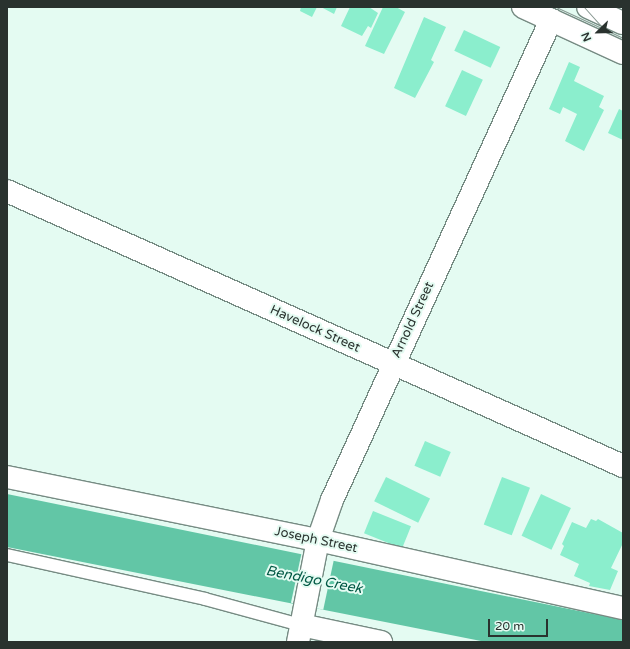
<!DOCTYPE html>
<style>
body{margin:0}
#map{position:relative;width:630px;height:649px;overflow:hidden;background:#e4fbf2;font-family:"Varela Round",sans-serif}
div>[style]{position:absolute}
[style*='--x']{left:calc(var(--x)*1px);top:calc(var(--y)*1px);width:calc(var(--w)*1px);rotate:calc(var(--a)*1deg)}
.water>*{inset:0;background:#62c6a6}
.pier>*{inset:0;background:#e4fbf2;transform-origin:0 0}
.building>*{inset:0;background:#8beecd;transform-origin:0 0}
.roads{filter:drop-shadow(1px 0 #768b83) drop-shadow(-1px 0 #768b83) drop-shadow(0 1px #768b83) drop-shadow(0 -1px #768b83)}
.lane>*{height:12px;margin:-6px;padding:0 6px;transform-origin:6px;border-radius:6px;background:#fff}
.street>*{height:22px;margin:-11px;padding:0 11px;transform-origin:11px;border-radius:11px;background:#fff}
.highway>*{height:22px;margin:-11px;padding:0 11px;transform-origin:11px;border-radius:11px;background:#fff}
.tram>*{height:1px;margin:-0.5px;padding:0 0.5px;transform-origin:0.5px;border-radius:0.5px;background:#899993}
span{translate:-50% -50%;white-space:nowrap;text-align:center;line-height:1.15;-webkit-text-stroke:4px #e4fbf2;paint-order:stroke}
.street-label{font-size:13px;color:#29322e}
.water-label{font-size:14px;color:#005844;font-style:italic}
.frame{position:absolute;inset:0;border:8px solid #29322e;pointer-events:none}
.north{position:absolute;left:578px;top:12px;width:40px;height:40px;-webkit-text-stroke:3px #e4fbf2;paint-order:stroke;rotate:247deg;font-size:11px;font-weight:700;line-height:16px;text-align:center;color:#29322e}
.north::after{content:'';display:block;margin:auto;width:14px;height:18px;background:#29322e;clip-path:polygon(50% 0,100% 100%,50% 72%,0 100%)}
.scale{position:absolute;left:488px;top:619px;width:60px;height:18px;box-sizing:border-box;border:2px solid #29322e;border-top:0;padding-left:5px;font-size:12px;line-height:14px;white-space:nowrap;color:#29322e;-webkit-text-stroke:3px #e4fbf2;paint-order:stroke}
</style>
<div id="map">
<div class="water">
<i style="clip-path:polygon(7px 494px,623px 620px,623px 642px,486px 642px,7px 547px)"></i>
</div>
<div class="pier">
<i style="left:302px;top:551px;width:33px;height:53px;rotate:12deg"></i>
</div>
<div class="building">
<i style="clip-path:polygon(301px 7px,317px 7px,312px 17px,300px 11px)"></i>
<i style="clip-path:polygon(321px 7px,337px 7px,334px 14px)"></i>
<i style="clip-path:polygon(350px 7px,369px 7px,378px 13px,371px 28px,368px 26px,362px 36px,341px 26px)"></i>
<i style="clip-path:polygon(383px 7px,396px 7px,405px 12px,384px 54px,365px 46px)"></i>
<i style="clip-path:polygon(424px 17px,446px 27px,431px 60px,434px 62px,415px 98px,394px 88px)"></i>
<i style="left:464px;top:30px;width:40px;height:23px;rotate:25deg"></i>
<i style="clip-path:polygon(569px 62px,580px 67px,574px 81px,604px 96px,599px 107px,604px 110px,584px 151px,565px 141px,577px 114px,563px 107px,560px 114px,549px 109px)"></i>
<i style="left:462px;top:70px;width:23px;height:40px;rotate:25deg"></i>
<i style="clip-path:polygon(619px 109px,623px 111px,623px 140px,608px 133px)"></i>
<i style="left:425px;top:441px;width:28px;height:27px;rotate:23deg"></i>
<i style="left:386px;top:477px;width:49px;height:27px;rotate:26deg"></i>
<i style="left:502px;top:477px;width:30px;height:51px;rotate:21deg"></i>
<i style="left:541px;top:494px;width:33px;height:46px;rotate:25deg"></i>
<i style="left:373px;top:511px;width:41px;height:24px;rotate:22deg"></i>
<i style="clip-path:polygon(591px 519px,596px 521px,598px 519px,623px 533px,623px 543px,611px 568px,618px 571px,610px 590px,589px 586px,590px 583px,574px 576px,579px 564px,560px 555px,564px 546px,562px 544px,572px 522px,586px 528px)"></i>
</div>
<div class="roads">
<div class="lane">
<i style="--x:7;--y:555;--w:203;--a:12.5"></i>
<i style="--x:205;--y:599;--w:99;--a:15.2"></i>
</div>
<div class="street">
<i style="--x:7;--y:191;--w:675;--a:24.06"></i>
<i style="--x:7;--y:477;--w:317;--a:11.5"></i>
<i style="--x:318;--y:540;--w:312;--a:12.6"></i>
<i style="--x:301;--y:625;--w:82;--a:12"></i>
<i style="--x:298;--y:642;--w:104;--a:-78.9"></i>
<i style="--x:318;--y:540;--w:42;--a:-70.7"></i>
<i style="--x:332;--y:500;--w:528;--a:-65.48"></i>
</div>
<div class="highway">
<i style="--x:523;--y:7;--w:110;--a:24.7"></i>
<i style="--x:588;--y:7;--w:38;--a:25"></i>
</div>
</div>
<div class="tram">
<i style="--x:556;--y:7;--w:74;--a:24.8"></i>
<i style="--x:584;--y:7;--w:24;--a:48"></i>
</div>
<div class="street-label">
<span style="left:413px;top:320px;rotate:-65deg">Arnold Street</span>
<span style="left:315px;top:329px;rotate:24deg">Havelock Street</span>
<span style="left:316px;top:540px;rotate:12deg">Joseph Street</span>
</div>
<div class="water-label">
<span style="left:314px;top:580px;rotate:11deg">Bendigo Creek</span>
</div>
<div class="frame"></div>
<div class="north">N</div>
<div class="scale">20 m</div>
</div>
